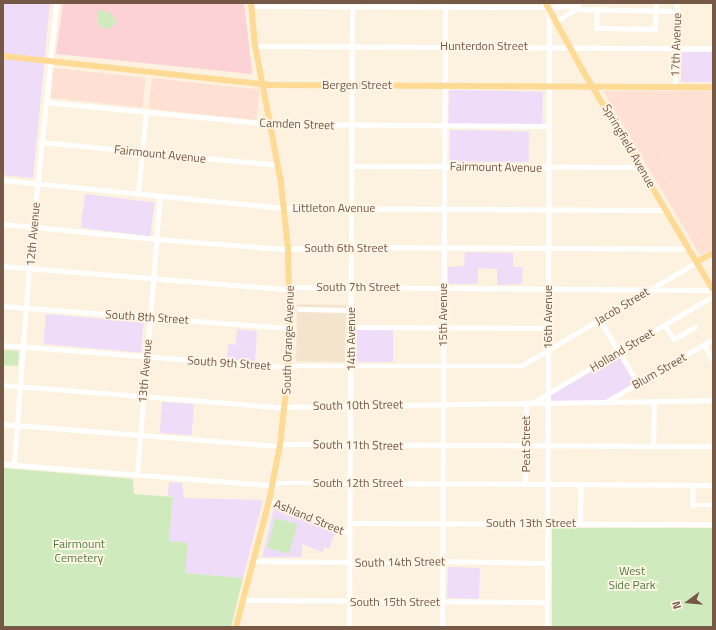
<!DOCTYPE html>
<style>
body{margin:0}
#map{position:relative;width:716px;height:630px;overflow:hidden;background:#fdf2df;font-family:"Titillium Web",sans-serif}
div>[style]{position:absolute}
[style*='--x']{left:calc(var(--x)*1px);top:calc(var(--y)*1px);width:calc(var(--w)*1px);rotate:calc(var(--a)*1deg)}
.residential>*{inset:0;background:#f5e4cd;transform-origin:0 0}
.commercial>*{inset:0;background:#ffe0d2;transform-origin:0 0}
.education>*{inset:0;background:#efdcf9;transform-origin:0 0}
.medical>*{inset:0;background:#fcd2d6}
.green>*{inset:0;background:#cfebbd;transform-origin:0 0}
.minor>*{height:4.5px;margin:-2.25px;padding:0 2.25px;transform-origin:2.25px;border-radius:2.25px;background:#fff}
.major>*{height:5.5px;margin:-2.75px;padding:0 2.75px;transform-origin:2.75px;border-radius:2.75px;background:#ffda95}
span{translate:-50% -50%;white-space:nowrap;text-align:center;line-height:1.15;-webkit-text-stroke:3.5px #fff6e7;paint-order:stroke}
.street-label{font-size:12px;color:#755846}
.park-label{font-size:12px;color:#4e7c3d}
.frame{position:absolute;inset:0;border:4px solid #755846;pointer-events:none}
.north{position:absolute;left:668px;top:582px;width:40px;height:40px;-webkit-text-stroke:3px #fff6e7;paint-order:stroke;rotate:254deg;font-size:11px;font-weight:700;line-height:16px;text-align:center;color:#755846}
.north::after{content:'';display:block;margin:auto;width:14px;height:18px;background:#755846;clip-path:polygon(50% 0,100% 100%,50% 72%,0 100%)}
</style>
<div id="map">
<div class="residential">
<i style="left:346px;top:305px;width:57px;height:49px;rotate:91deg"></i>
</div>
<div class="commercial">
<i style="left:54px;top:68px;width:92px;height:30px;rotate:6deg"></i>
<i style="left:152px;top:78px;width:108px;height:31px;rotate:6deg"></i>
<i style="clip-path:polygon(603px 91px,713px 91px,713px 249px,700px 255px)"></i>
</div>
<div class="education">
<i style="clip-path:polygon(3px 3px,50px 3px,33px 178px,3px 175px)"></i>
<i style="left:681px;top:52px;width:32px;height:30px"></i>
<i style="left:449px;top:90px;width:94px;height:34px;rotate:1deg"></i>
<i style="left:450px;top:130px;width:79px;height:31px;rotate:1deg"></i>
<i style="left:85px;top:194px;width:70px;height:34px;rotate:7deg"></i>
<i style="clip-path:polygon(465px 252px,513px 253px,513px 267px,523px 267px,522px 284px,497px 285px,497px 269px,478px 268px,478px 284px,448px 284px,448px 267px,464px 266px)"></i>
<i style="left:46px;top:314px;width:98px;height:30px;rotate:5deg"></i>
<i style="clip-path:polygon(237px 329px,257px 331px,255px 361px,227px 359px,228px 344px,236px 345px)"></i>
<i style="left:355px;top:330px;width:38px;height:32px"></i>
<i style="clip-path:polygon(619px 352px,637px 383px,604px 402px,548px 403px,548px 394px)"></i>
<i style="left:162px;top:402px;width:32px;height:31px;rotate:4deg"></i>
<i style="clip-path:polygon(169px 482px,182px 483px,184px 498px,263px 500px,243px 578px,185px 573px,169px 541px,173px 497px,168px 496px)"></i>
<i style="clip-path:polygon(274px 507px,335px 533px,329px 549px,324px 547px,323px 552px,302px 544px,302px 557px,262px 557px)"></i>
<i style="left:448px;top:567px;width:32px;height:31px;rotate:2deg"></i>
</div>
<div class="medical">
<i style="clip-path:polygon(63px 3px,244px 3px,252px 72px,251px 74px,57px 54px,56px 53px)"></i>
</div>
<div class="green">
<i style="clip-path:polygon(100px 10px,111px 13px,117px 23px,108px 29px,100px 27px,97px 22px,98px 12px)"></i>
<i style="left:3px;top:350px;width:16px;height:15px;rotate:4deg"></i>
<i style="clip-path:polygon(3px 468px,133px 479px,134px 494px,173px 497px,169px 541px,188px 543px,185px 573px,243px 578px,231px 627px,3px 627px)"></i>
<i style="left:275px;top:518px;width:23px;height:31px;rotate:15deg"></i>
<i style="left:552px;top:528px;width:161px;height:99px"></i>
</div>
<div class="minor">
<i style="--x:252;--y:6;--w:296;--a:0.2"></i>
<i style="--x:548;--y:7;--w:23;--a:-2"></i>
<i style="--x:571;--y:6;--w:7;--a:-16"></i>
<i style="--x:576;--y:9;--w:101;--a:1.1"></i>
<i style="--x:597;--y:9;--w:19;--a:90"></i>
<i style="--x:597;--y:28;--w:58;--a:1"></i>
<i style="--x:655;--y:29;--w:26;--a:-88"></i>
<i style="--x:555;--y:22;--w:26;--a:-32"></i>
<i style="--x:255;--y:46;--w:458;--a:0.3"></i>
<i style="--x:675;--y:86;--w:83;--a:-88.6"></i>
<i style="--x:46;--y:102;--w:225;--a:5.6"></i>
<i style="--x:270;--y:124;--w:279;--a:0.4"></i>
<i style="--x:41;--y:142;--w:238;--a:5.5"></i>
<i style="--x:351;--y:166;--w:290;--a:0.2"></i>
<i style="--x:3;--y:180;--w:282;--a:5.7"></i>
<i style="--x:284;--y:208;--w:382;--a:0.3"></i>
<i style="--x:138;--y:193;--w:81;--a:-84.4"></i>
<i style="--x:3;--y:224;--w:154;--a:5.6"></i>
<i style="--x:156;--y:239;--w:126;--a:4.5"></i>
<i style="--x:282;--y:249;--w:69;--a:-1.7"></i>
<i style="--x:351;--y:247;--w:339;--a:0.3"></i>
<i style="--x:3;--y:266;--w:282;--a:4.7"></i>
<i style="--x:284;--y:289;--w:12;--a:-9"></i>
<i style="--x:296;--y:287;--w:417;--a:0.4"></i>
<i style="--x:3;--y:306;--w:288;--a:4.4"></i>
<i style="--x:299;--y:309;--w:52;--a:1.1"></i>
<i style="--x:600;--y:320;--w:74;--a:58.9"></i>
<i style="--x:665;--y:325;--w:17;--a:57"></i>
<i style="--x:674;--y:339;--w:24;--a:-30"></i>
<i style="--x:351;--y:327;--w:197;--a:0.3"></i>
<i style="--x:704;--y:344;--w:18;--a:61"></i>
<i style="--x:3;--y:345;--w:280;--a:4.5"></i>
<i style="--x:282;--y:367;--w:13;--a:-4"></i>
<i style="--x:295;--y:366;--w:226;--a:0"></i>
<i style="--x:521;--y:366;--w:204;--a:-30.6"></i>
<i style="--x:3;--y:385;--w:276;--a:4.6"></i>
<i style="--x:278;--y:407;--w:435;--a:-0.9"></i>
<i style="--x:606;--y:402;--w:124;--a:-30.5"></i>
<i style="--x:532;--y:403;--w:210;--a:-30.6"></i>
<i style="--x:3;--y:424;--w:272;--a:4.6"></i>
<i style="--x:274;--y:446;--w:13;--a:-9"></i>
<i style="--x:287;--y:444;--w:426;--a:0.3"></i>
<i style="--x:653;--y:446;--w:44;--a:-88.7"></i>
<i style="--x:3;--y:464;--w:266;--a:4.5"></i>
<i style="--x:268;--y:485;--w:11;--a:-10"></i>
<i style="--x:279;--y:483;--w:71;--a:0"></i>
<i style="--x:350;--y:483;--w:363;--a:0.3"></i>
<i style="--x:14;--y:465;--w:200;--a:-85.7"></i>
<i style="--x:29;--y:266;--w:264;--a:-84.1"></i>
<i style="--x:137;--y:475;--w:280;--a:-85.3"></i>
<i style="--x:525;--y:484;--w:81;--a:-89.3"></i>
<i style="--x:693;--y:485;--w:20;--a:90"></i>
<i style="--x:693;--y:505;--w:20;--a:0"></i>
<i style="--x:269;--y:501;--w:87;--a:21.6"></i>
<i style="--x:350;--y:523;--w:363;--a:0.2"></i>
<i style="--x:580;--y:524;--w:39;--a:-89"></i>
<i style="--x:254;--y:561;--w:96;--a:0.6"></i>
<i style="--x:350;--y:562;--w:92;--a:-0.6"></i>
<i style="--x:442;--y:561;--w:105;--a:1.1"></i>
<i style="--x:243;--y:600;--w:304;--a:0.4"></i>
<i style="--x:349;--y:627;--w:624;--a:-89.72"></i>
<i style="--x:442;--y:627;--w:624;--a:-89.72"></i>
<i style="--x:547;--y:627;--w:581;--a:-89.8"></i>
<i style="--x:549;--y:46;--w:39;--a:-91"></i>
</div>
<div class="major">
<i style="--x:546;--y:3;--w:79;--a:61.2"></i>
<i style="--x:584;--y:72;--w:252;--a:59.3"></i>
<i style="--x:3;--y:56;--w:267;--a:6.2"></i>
<i style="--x:268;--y:85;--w:445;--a:0.3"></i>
<i style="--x:697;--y:262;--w:18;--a:-29"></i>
<i style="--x:236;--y:627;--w:130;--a:-75.3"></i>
<i style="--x:269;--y:501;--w:57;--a:-78.9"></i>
<i style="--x:280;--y:445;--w:73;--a:-83.7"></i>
<i style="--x:288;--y:372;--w:44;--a:-87.4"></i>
<i style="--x:290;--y:328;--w:79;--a:-91.5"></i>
<i style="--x:288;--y:249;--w:66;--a:-96.1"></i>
<i style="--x:281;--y:183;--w:139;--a:-100.7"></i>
<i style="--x:255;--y:46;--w:43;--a:-95.3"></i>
</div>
<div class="street-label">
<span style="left:676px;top:45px;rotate:-88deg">17th Avenue</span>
<span style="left:484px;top:46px">Hunterdon Street</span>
<span style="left:357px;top:85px">Bergen Street</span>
<span style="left:297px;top:124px;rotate:2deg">Camden Street</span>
<span style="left:629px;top:146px;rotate:60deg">Springfield Avenue</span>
<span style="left:160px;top:154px;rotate:6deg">Fairmount Avenue</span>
<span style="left:496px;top:167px;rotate:1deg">Fairmount Avenue</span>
<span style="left:334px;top:208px">Littleton Avenue</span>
<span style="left:33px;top:234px;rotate:-85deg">12th Avenue</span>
<span style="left:346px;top:248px">South 6th Street</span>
<span style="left:358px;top:287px">South 7th Street</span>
<span style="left:622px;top:306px;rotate:-31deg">Jacob Street</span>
<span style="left:443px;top:315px;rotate:-90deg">15th Avenue</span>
<span style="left:147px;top:317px;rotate:4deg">South 8th Street</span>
<span style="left:548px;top:317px;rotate:-90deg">16th Avenue</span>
<span style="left:351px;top:339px;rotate:-90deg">14th Avenue</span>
<span style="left:288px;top:340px;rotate:-88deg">South Orange Avenue</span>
<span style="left:622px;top:350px;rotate:-31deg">Holland Street</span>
<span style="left:229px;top:363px;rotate:4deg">South 9th Street</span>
<span style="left:145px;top:371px;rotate:-85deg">13th Avenue</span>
<span style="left:659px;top:371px;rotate:-30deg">Blum Street</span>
<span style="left:358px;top:405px;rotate:-1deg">South 10th Street</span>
<span style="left:526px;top:444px;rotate:-90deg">Peat Street</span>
<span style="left:358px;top:445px;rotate:1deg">South 11th Street</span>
<span style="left:358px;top:483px">South 12th Street</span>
<span style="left:309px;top:517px;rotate:22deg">Ashland Street</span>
<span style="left:531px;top:523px">South 13th Street</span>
<span style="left:400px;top:562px;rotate:-1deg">South 14th Street</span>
<span style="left:395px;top:602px">South 15th Street</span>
</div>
<div class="park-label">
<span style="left:79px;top:551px">Fairmount<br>Cemetery</span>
<span style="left:632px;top:578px">West<br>Side Park</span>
</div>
<div class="frame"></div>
<div class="north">N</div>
</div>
